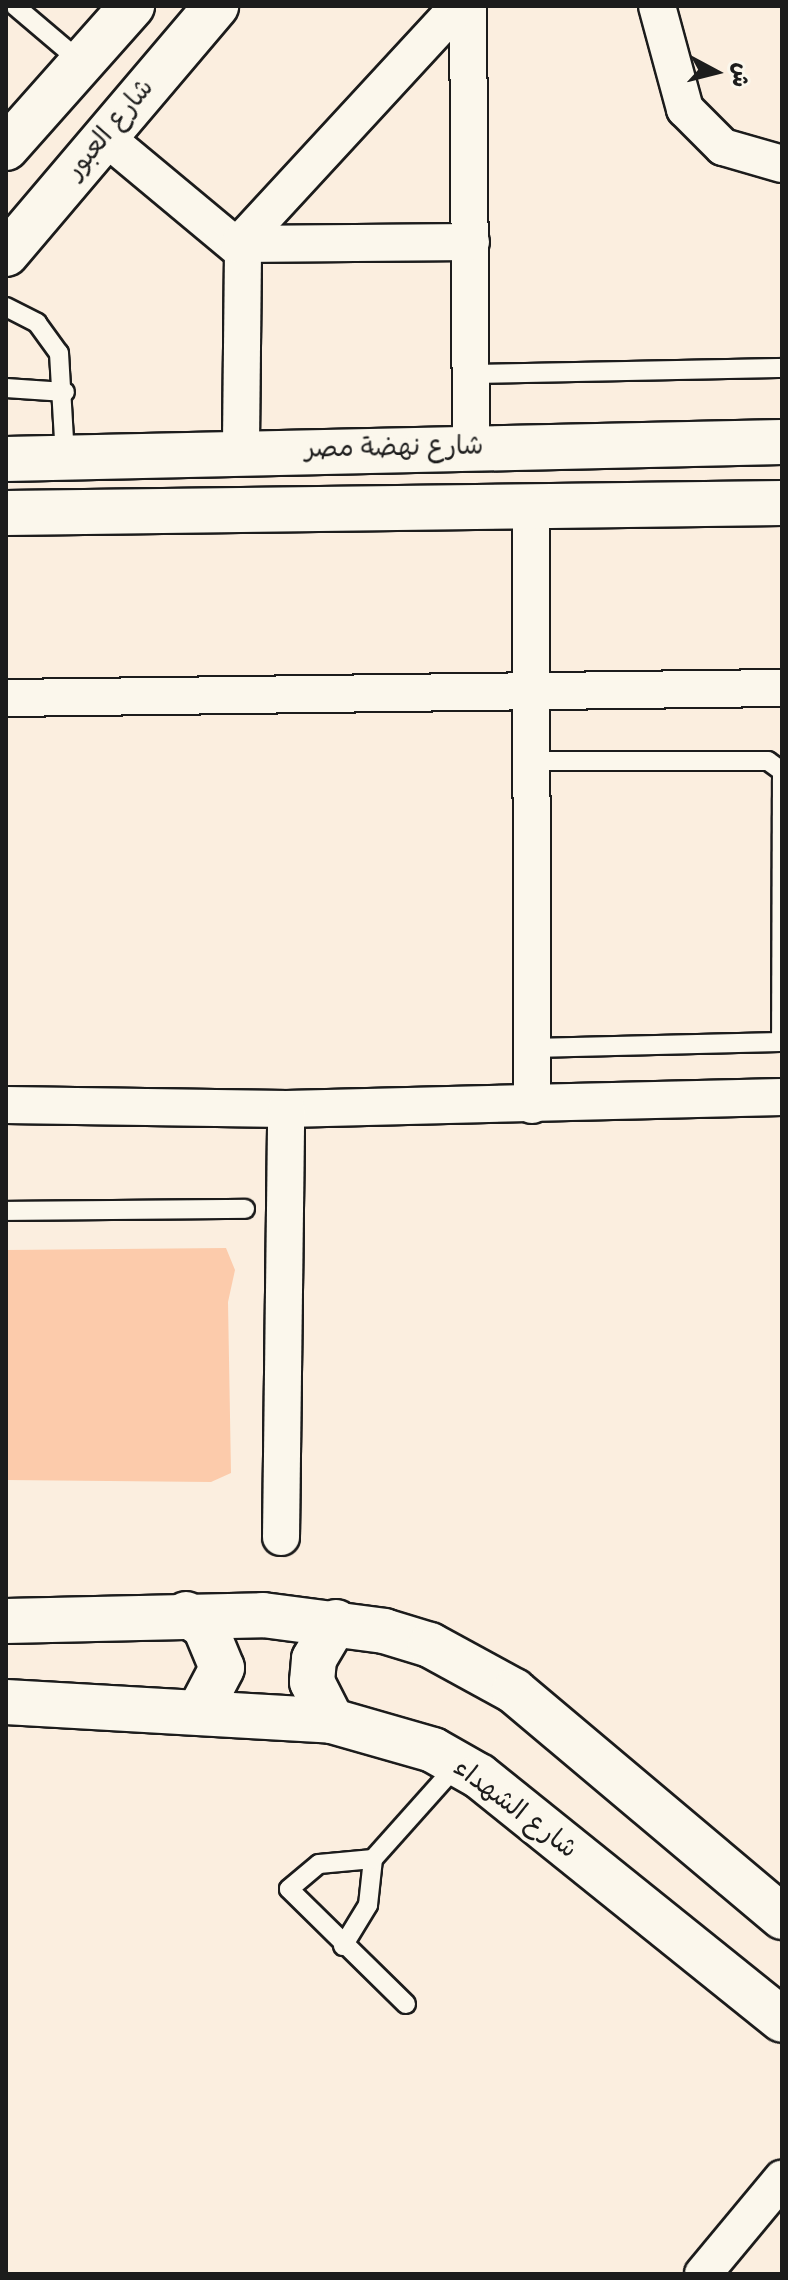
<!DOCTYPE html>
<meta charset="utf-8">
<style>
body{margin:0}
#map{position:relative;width:788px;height:2280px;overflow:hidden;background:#fbeedf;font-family:"Balsamiq Sans","Playpen Sans Arabic",sans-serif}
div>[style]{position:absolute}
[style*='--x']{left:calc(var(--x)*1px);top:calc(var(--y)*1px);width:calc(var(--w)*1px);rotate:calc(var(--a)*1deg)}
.building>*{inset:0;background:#fccbab}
.roads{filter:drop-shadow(2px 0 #1c1c1c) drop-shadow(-2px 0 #1c1c1c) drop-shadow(0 2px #1c1c1c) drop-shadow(0 -2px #1c1c1c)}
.service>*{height:18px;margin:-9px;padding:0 9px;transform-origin:9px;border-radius:9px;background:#fbf7ec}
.minor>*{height:36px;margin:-18px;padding:0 18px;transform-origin:18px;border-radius:18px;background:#fbf7ec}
.tertiary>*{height:44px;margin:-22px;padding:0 22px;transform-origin:22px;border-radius:22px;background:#fbf7ec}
.trunk>*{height:44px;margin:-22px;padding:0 22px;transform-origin:22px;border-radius:22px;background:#fbf7ec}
span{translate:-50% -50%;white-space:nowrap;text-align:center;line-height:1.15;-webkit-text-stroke:7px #fbf7ec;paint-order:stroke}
.street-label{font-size:26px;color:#1c1c1c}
.frame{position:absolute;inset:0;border:8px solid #1c1c1c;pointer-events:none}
.north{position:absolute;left:676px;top:32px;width:80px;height:80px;-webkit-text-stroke:6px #fbf7ec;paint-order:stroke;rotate:97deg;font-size:22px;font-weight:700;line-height:32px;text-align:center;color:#1c1c1c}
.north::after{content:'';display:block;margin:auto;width:28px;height:36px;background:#1c1c1c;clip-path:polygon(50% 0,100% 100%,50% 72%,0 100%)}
</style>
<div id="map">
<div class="building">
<i style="clip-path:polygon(226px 1248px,235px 1270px,228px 1302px,231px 1473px,211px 1482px,6px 1480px,6px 1250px)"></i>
</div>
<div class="roads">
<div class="service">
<i style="--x:15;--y:6;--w:87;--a:40.3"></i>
<i style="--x:6;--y:307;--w:35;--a:27"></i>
<i style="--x:37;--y:323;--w:37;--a:54"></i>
<i style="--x:59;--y:353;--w:105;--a:86.7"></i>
<i style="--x:471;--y:374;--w:311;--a:-1.1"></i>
<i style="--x:6;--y:388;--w:59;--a:3.9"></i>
<i style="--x:529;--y:761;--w:239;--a:0"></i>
<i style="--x:768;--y:761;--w:17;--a:36"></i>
<i style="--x:782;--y:771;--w:271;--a:90.2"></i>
<i style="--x:781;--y:1042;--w:250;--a:178.6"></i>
<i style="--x:6;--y:1211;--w:239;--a:-0.5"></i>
<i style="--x:343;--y:1946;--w:48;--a:-58.6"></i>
<i style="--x:368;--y:1905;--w:46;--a:-83.8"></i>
<i style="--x:406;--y:2004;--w:164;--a:-135.5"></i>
<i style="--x:289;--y:1889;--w:39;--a:-40"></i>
<i style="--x:319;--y:1864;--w:54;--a:-5.3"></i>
<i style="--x:373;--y:1859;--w:127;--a:-48.2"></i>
</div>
<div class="minor">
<i style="--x:468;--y:6;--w:440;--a:89.6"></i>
<i style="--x:657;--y:6;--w:107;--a:74.8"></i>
<i style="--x:685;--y:109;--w:54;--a:45"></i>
<i style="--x:723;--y:147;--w:61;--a:16.1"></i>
<i style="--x:104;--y:136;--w:181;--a:39.8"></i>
<i style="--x:243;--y:252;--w:200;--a:90.6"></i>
<i style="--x:239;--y:244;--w:324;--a:-47.3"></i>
<i style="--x:239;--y:244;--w:232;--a:-0.5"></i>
<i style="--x:531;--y:506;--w:599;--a:89.9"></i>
<i style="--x:6;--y:698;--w:776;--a:-0.74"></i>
<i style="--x:6;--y:1105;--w:280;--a:0.8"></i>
<i style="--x:286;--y:1109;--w:496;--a:-1.4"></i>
<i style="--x:281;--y:1537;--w:428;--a:-89.3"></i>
<i style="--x:703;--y:2274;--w:124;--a:-50.3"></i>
</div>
<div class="tertiary">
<i style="--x:6;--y:148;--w:190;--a:-48.4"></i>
<i style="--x:6;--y:254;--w:325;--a:-49.7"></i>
<i style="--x:6;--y:459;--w:776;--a:-1.25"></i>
<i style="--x:6;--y:513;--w:776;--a:-0.74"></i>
</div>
<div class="trunk">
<i style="--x:186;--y:1614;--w:23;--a:34"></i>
<i style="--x:205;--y:1627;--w:44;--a:67.5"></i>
<i style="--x:222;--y:1668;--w:45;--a:117.7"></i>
<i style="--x:6;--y:1621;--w:257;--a:-1.3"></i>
<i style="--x:263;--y:1615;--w:122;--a:7.5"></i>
<i style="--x:384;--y:1631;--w:48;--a:16.9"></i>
<i style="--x:430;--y:1645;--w:96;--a:28.7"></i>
<i style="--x:514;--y:1691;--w:351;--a:40.1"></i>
<i style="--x:6;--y:1702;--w:327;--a:3.3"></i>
<i style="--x:332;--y:1721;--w:105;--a:16"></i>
<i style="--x:433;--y:1750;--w:53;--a:29.5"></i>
<i style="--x:479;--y:1776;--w:389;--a:38.8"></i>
<i style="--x:332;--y:1721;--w:44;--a:-117.1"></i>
<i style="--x:312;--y:1682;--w:23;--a:-85"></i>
<i style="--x:314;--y:1659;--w:43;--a:-59.3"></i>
</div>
</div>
<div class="street-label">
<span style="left:110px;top:129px;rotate:-50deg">شارع العبور</span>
<span style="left:394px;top:448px;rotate:-1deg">شارع نهضة مصر</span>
<span style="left:515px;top:1809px;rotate:37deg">شارع الشهداء</span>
</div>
<div class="frame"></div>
<div class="north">ش</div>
</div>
